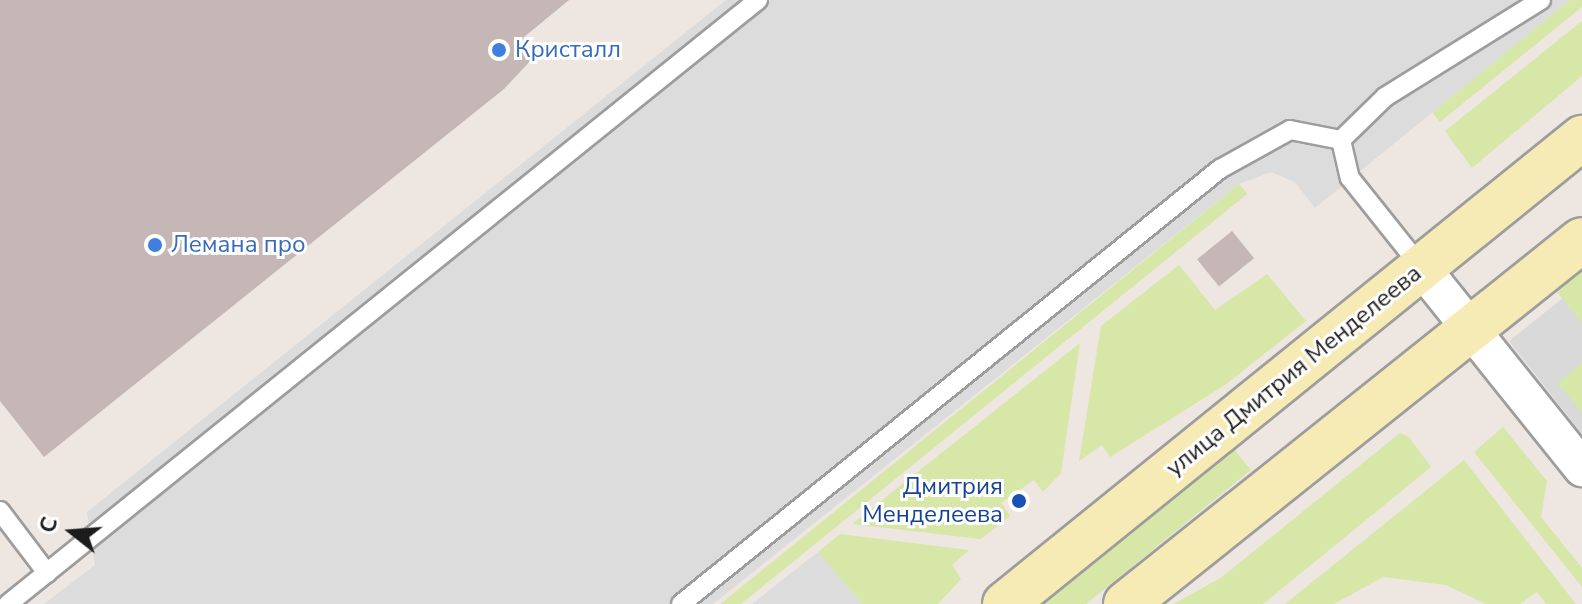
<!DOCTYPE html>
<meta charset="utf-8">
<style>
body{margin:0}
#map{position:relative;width:1582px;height:604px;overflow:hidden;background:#ede6e1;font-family:"Nunito Sans",sans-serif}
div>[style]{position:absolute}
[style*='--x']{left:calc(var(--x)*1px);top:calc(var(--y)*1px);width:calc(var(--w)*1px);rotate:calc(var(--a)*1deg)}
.residential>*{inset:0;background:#dad9d9}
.grass>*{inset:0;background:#d6e7a8;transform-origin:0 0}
.parking>*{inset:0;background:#dcdcdc}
.building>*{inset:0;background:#c4b7b5;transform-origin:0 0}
.roads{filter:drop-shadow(2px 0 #9d9d9d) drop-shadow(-2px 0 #9d9d9d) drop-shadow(0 2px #9d9d9d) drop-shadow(0 -2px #9d9d9d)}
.lane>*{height:18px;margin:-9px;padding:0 9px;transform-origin:9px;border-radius:9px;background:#fff}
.street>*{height:36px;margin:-18px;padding:0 18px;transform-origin:18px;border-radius:18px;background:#fff}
.secondary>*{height:44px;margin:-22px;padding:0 22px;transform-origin:22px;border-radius:22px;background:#f7ebb5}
.dots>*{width:22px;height:22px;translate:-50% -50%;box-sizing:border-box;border:4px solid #fff;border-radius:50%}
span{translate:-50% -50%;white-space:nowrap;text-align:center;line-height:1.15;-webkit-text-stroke:6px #fff;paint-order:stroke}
.shop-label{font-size:24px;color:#366cbe}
.left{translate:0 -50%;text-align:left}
.street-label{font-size:24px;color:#1c1c1c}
.transit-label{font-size:24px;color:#164399}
.right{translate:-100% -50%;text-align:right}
.north{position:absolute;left:32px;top:492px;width:80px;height:80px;-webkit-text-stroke:6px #fff;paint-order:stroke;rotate:287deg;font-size:22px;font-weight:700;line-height:32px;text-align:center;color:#1c1c1c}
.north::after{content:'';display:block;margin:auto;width:28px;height:36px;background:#1c1c1c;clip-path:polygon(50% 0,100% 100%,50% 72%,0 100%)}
</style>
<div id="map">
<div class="residential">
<i style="clip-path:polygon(1582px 283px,1582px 434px,1509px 341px)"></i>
</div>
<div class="grass">
<i style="clip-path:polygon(1570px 0,1582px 0,1582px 7px,1440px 122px,1432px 112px)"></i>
<i style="clip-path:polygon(1582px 21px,1582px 76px,1472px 168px,1445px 131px)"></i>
<i style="left:1239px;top:184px;width:13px;height:673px;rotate:51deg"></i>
<i style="clip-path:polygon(1582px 263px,1582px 322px,1552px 286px)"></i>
<i style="clip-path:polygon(1179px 265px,1215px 310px,1267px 274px,1306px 321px,1225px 385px,1110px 457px,1102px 445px,1079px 461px,1101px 326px)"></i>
<i style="clip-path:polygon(1080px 343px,1061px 473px,1043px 492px,1034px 480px,1001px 503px,1010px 516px,981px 539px,852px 524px)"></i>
<i style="clip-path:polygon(1582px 363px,1582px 413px,1558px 383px)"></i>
<i style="clip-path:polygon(1503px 427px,1547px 481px,1541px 517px,1582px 568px,1582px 587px,1474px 452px)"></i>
<i style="clip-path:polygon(1400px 433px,1409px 437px,1431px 467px,1263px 604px,1174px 604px,1222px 577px)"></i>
<i style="clip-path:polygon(1232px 447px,1251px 470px,1086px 604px,1038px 604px)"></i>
<i style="clip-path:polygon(1464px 460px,1576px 604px,1546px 604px,1537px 592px,1520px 604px,1486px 604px,1446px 585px,1383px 577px,1334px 604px,1285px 604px)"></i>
<i style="clip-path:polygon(840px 534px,969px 550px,952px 565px,961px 579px,938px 604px,862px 604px,818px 552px)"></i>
</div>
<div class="parking">
<i style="clip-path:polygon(726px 0,1570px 0,1315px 208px,1295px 182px,1271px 172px,1239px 184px,713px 604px,44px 604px,95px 565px,87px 512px)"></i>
<i style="clip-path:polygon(818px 552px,862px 604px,752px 604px)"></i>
</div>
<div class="building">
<i style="clip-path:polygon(0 0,569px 0,518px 42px,533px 58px,504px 89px,44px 457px,0 401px)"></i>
<i style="left:1232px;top:231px;width:35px;height:45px;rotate:51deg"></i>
</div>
<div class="roads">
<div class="lane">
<i style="--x:1341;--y:140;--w:62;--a:-44.3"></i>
<i style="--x:1385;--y:97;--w:184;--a:-31.9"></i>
<i style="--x:1341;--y:140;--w:39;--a:77"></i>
<i style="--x:1350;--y:178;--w:114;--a:51.4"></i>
<i style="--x:0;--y:511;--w:78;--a:52.8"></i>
<i style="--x:8;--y:604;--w:963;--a:-38.85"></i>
<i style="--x:681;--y:604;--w:693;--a:-38.91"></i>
<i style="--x:1220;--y:169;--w:80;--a:-29.1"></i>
<i style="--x:1290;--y:130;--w:52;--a:11.1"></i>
</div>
<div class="street">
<i style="--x:1421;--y:267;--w:258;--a:51.3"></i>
</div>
<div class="secondary">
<i style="--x:1005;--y:604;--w:742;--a:-38.93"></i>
<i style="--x:1126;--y:604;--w:583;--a:-38.6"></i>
</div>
</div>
<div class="dots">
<i style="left:499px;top:50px;background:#3f7fe0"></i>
<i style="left:155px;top:245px;background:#3f7fe0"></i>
<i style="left:1019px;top:501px;background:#1a4fb4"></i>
</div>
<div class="shop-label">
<span class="left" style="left:515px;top:50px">Кристалл</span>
<span class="left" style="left:171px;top:245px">Лемана про</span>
</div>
<div class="street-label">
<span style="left:1294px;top:371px;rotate:-39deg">улица Дмитрия Менделеева</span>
</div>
<div class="transit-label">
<span class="right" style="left:1003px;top:501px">Дмитрия<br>Менделеева</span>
</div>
<div class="north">С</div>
</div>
